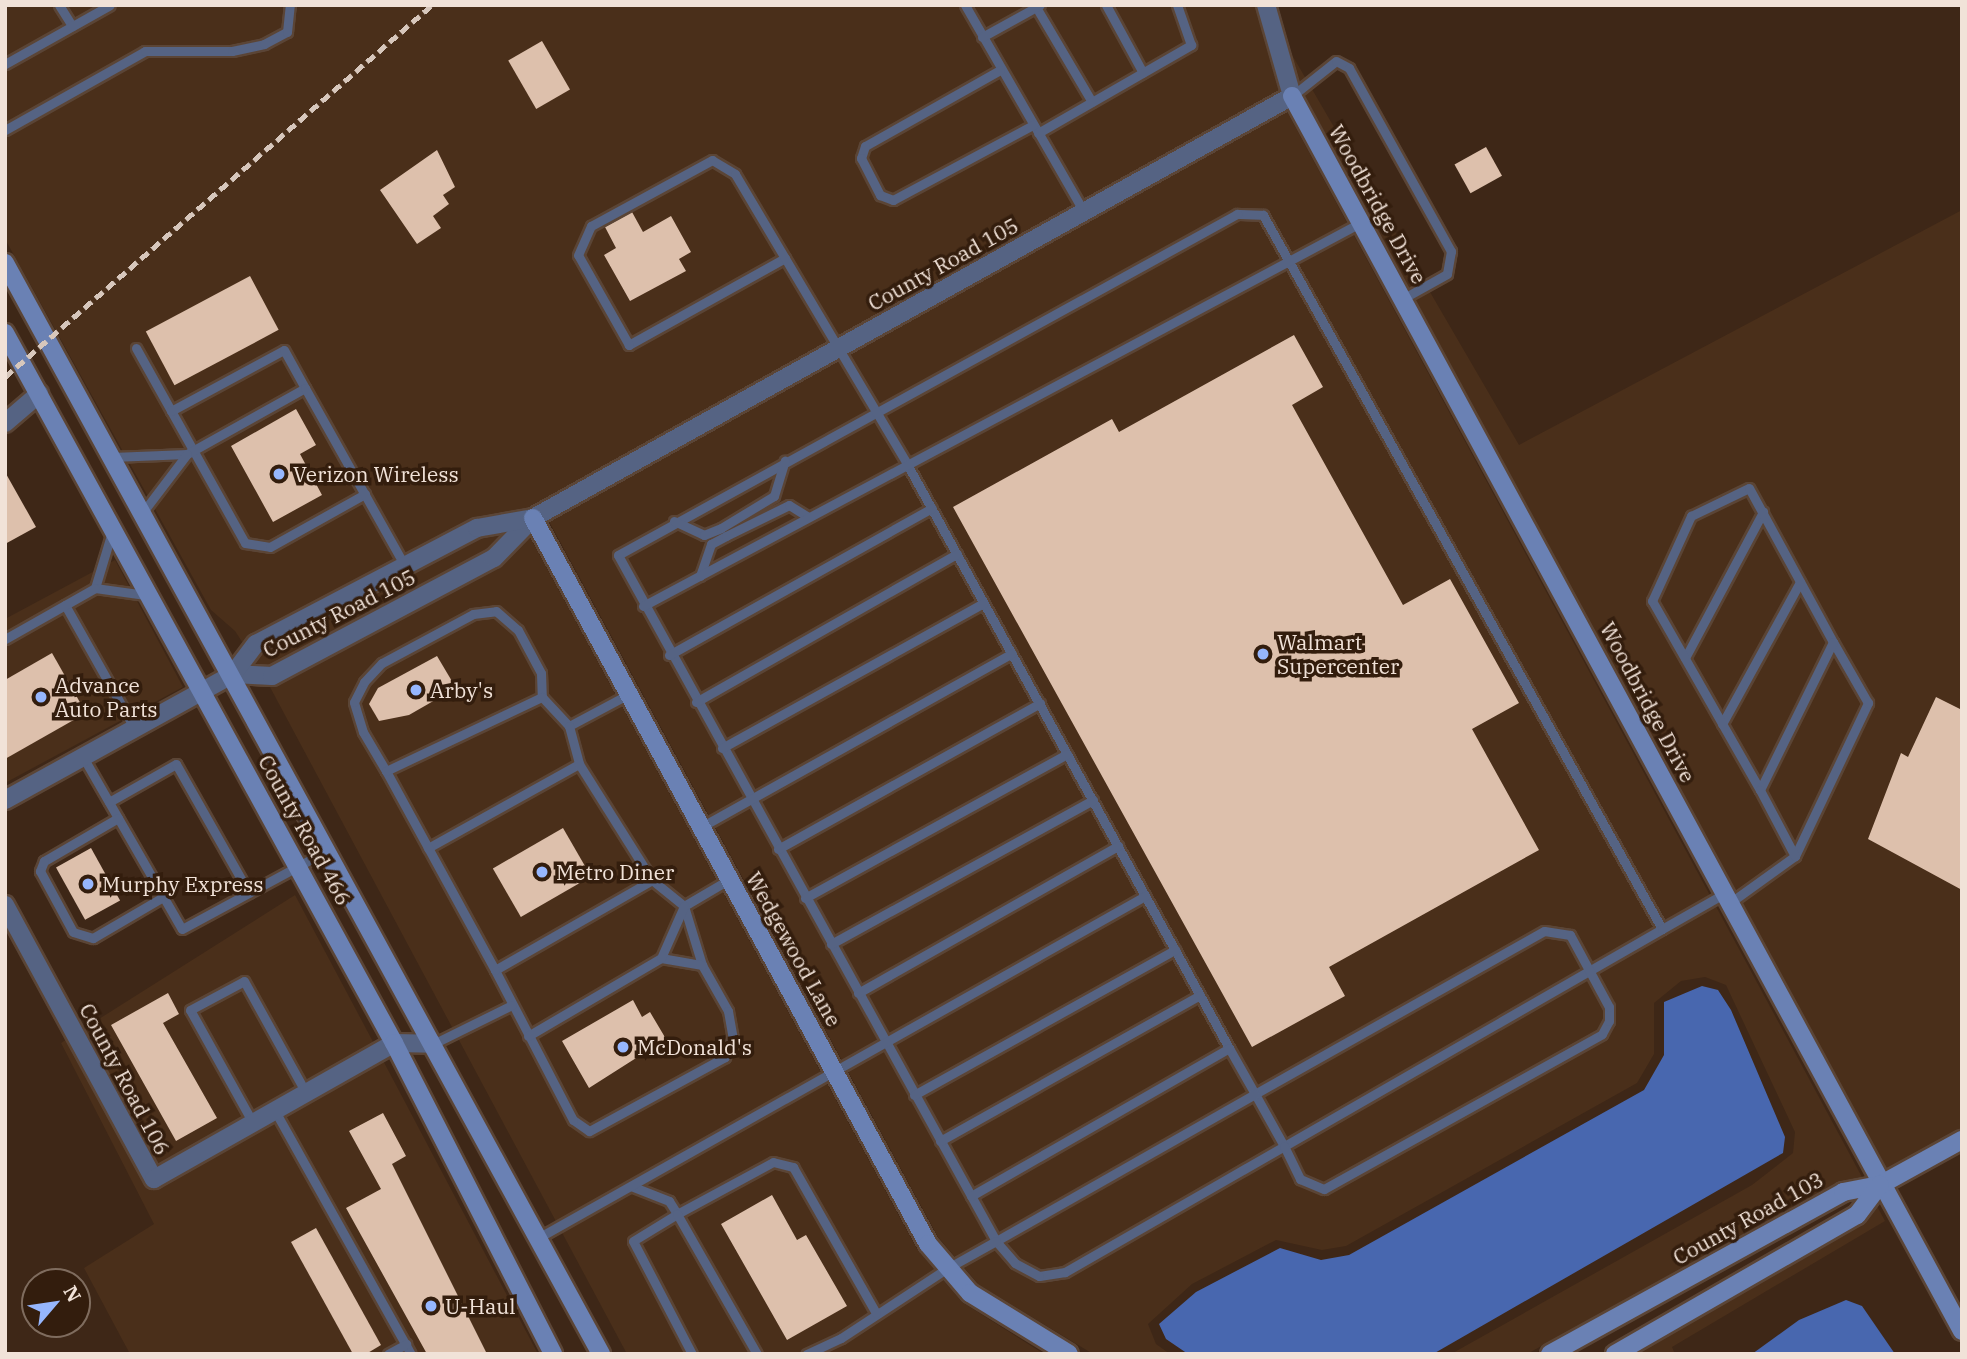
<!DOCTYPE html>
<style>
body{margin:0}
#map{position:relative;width:1967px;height:1359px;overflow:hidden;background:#3e2717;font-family:"IBM Plex Serif",serif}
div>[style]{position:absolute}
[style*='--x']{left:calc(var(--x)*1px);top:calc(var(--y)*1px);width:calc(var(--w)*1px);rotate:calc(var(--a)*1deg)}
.built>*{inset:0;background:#4a2f1a}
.water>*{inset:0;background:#4867af}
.building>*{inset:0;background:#ddc0ac;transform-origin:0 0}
.roads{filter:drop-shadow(2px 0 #5b4536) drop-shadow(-2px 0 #5b4536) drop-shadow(0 2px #5b4536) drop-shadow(0 -2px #5b4536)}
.lane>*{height:9px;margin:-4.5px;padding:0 4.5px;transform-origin:4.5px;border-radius:4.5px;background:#556383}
.street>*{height:18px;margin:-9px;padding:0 9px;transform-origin:9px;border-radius:9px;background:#556383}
.secondary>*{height:18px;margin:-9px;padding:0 9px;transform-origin:9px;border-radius:9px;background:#6a81b4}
.rail>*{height:5px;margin-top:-2.5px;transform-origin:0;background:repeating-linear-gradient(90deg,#d7c7bc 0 10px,transparent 0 15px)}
.dots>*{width:19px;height:19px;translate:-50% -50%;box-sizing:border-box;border:4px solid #331d0d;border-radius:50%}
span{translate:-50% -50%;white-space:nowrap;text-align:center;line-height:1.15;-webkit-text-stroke:7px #331d0d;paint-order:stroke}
.street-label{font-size:21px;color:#f1e2d8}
.poi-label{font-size:21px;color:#f1e2d8}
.left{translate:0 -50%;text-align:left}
.frame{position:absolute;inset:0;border:7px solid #f1e2d8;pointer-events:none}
.north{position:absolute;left:21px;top:1268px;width:70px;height:70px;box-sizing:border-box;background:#331d0d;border:2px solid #7f6c5e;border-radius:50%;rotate:61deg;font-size:19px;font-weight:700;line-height:28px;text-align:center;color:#f1e2d8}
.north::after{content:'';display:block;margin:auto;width:24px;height:32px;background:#96b6fd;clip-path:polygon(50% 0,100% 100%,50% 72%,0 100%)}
</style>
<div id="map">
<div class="built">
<i style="clip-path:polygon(5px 5px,1263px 5px,1519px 445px,1962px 210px,1962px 1128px,1885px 1170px,1297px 81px,1277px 93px,1862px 1177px,1838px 1182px,1527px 1354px,1451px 1354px,1752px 1185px,1793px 1153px,1795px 1132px,1726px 985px,1705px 977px,1681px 981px,1654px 1003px,1654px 1054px,1637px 1083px,1346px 1246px,1322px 1250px,1276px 1240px,1192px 1284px,1148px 1324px,1156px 1344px,1170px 1354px,1093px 1354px,979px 1285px,938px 1237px,539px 503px,518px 515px,917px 1249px,962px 1302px,1044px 1354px,627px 1354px,263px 674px,235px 631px,211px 610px,5px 239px)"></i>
<i style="clip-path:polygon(115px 560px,183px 687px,5px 783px,5px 619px)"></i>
<i style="clip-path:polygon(295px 895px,396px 1085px,538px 1354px,130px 1354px,84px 1268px,154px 1224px,61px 1043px)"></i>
<i style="clip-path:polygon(1877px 1206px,1885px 1221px,1672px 1347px,1675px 1354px,1637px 1354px,1862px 1224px)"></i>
</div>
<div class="water">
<i style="clip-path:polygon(1702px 986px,1718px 990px,1731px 1010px,1785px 1137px,1783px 1153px,1433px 1354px,1188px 1354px,1166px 1339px,1159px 1324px,1196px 1292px,1280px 1248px,1321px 1260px,1349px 1255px,1644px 1090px,1664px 1055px,1664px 1002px)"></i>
<i style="clip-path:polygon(1846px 1300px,1862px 1306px,1895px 1354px,1752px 1354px,1799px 1320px)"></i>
</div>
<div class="building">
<i style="left:542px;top:41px;width:56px;height:39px;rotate:60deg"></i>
<i style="left:1486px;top:147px;width:33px;height:36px;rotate:61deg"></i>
<i style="clip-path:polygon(437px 150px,455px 187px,443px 195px,449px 204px,433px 216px,441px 228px,417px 244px,380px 190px)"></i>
<i style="clip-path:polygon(632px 212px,643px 232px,671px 216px,691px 252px,679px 259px,686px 271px,630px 301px,604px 255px,616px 248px,605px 227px)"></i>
<i style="left:250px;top:276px;width:61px;height:118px;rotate:62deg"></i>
<i style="clip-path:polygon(1294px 335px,1323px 387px,1292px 405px,1403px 605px,1450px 579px,1519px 703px,1472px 729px,1539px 850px,1329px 967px,1345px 996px,1252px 1047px,953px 507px,1112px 419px,1119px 432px)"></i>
<i style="clip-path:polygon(296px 409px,316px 445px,300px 454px,322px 495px,273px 522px,231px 446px)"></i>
<i style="clip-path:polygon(5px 472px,36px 527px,5px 544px)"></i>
<i style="clip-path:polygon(52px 653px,86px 713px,5px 759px,5px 680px)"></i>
<i style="clip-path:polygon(437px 656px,456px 688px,409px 715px,379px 721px,369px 704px,378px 688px)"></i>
<i style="clip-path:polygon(1936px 697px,1962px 710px,1962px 890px,1868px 839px,1901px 753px,1908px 757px)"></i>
<i style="left:563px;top:828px;width:56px;height:81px;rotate:60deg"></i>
<i style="left:91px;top:848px;width:60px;height:40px;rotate:61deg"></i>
<i style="clip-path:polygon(168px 993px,179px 1014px,163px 1023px,217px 1118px,176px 1141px,111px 1025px)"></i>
<i style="clip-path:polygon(633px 1000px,642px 1017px,650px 1012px,666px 1039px,589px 1088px,562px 1041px)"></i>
<i style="clip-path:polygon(383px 1113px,406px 1156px,392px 1164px,487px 1354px,427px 1354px,346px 1208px,381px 1189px,349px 1131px)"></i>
<i style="clip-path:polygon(772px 1195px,797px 1240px,806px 1235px,847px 1306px,787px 1340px,721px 1224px)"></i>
<i style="clip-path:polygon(316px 1228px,381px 1345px,366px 1354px,353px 1354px,291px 1242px)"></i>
</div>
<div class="roads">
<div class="lane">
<i style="--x:59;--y:5;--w:25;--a:58"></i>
<i style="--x:965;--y:5;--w:239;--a:60.1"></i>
<i style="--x:1106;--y:5;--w:77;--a:61.4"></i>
<i style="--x:1036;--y:7;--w:110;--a:59.5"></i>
<i style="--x:982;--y:37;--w:66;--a:-28.9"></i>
<i style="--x:5;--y:64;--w:120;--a:-29.3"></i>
<i style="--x:1000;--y:70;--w:155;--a:150.6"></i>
<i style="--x:865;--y:146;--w:13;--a:108"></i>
<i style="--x:861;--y:158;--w:42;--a:62.8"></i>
<i style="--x:880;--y:195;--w:14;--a:21"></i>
<i style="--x:893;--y:200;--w:159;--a:-28.2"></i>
<i style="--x:1292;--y:96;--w:56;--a:-38.5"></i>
<i style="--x:1336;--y:61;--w:15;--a:28"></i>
<i style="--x:1349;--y:68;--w:210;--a:60.9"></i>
<i style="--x:1451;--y:251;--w:23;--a:100"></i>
<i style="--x:1447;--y:274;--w:49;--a:150.8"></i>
<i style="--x:5;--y:130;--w:161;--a:-29.4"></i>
<i style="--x:145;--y:51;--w:87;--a:0"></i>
<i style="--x:232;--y:51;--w:33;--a:-12"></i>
<i style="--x:264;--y:44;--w:26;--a:-28"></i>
<i style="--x:287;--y:32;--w:27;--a:-84"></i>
<i style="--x:1038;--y:133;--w:177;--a:-29.9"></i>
<i style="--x:1191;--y:45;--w:42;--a:-109.3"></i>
<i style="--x:1237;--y:214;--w:26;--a:2"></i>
<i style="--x:1263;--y:215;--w:818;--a:60.8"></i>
<i style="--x:1662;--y:929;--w:689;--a:150.12"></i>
<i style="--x:1065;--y:1272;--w:26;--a:171"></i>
<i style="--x:1039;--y:1276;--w:27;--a:-152"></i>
<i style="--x:1015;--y:1263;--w:29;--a:-131"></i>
<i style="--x:996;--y:1241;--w:783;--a:-118.86"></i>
<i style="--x:618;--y:555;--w:707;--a:-28.85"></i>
<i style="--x:785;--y:258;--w:179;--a:150.9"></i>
<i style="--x:629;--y:345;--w:103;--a:-119.5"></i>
<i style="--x:578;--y:255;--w:32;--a:-66"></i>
<i style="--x:591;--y:226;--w:138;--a:-28.6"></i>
<i style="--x:712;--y:160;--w:27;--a:31"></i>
<i style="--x:735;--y:174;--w:337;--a:59.3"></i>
<i style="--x:907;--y:464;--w:667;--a:61.13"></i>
<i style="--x:1229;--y:1048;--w:53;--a:60.5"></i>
<i style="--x:1255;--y:1094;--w:60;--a:60.9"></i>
<i style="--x:1284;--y:1146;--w:37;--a:64"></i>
<i style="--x:1300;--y:1179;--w:26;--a:23"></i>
<i style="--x:1324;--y:1189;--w:318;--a:-29.1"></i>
<i style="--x:1602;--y:1034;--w:15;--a:-62"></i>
<i style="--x:1609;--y:1021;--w:14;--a:-90"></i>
<i style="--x:1609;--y:1007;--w:82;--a:-118.4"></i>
<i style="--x:1570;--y:935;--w:26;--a:-171"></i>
<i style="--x:1544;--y:931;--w:332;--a:150.6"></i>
<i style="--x:1255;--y:1094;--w:298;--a:150.4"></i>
<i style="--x:996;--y:1241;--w:57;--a:150.8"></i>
<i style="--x:946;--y:1269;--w:126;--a:146.7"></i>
<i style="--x:841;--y:1338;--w:38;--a:155"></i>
<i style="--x:136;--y:348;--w:223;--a:60.8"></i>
<i style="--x:245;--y:543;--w:25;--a:9"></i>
<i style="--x:270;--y:547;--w:109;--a:-29.2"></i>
<i style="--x:171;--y:411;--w:128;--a:-28.4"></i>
<i style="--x:284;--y:350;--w:43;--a:61.1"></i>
<i style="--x:187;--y:454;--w:135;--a:-29.2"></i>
<i style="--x:305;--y:388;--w:204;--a:60.7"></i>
<i style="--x:112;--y:457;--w:75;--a:-2.3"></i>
<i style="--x:187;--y:454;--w:73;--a:127.2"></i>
<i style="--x:674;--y:521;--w:33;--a:25"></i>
<i style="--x:704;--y:535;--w:18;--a:-22"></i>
<i style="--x:721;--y:528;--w:62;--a:-31.1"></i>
<i style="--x:774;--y:496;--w:37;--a:-73"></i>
<i style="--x:111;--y:535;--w:55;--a:106.8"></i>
<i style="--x:95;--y:588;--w:51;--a:7.8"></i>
<i style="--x:700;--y:576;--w:34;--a:-71"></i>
<i style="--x:711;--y:544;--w:17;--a:-28"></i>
<i style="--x:726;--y:536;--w:70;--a:-26.2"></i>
<i style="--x:789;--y:505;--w:22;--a:32"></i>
<i style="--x:65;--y:605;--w:142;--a:60.6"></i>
<i style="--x:643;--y:606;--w:815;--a:-28.11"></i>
<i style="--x:5;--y:639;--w:103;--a:-29.5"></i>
<i style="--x:669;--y:655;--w:301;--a:-29.2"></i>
<i style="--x:1685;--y:658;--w:166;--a:-61.9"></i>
<i style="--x:696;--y:702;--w:300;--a:-29.6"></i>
<i style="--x:1722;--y:724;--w:162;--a:-61.2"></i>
<i style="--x:569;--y:726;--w:68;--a:-28.1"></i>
<i style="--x:722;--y:748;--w:299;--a:-29"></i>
<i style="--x:83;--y:757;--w:198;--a:60.1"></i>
<i style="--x:182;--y:929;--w:164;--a:-28.4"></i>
<i style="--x:386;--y:771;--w:45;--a:-120.5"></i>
<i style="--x:363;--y:732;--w:31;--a:-107"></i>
<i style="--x:354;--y:702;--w:22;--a:-63"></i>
<i style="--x:364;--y:682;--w:26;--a:-47"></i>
<i style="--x:382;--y:663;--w:103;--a:-28.3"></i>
<i style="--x:473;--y:614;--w:23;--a:-7"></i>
<i style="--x:496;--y:611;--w:29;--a:41"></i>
<i style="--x:518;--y:630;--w:49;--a:61.9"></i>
<i style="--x:541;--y:673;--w:24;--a:88"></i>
<i style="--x:1760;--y:790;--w:218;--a:-119.7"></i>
<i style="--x:1652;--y:601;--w:94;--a:-65.4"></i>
<i style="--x:1691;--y:516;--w:64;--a:-25.8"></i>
<i style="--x:1749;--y:488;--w:175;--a:61.4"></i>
<i style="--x:109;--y:802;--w:77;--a:-29.6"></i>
<i style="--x:176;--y:764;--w:148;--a:60.5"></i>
<i style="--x:118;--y:818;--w:86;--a:149.8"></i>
<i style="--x:44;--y:861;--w:11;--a:112"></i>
<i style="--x:40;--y:871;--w:69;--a:61.6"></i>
<i style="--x:73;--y:932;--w:21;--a:17"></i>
<i style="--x:93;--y:938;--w:81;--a:-30.4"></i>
<i style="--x:701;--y:827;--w:356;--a:-29.2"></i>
<i style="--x:428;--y:848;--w:173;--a:-29.1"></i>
<i style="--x:778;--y:849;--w:300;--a:-29.1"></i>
<i style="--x:805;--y:898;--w:299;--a:-28.8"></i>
<i style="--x:1731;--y:902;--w:79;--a:-35.7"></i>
<i style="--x:1795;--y:856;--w:170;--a:-64.5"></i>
<i style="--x:1868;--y:703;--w:70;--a:-119.8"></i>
<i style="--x:1833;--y:642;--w:165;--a:116.3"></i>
<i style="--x:1760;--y:790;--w:75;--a:62.1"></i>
<i style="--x:684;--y:906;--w:62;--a:73"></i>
<i style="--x:702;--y:965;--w:53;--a:60.5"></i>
<i style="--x:728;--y:1011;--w:27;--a:80"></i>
<i style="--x:733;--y:1038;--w:21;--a:113"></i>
<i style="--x:725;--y:1057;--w:155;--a:151.4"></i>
<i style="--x:589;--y:1131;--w:19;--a:-145"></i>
<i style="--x:573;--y:1120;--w:169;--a:-117.5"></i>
<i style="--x:495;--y:970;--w:181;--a:-29.8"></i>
<i style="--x:652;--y:880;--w:41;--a:39.1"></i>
<i style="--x:684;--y:906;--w:53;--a:-30.4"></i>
<i style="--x:1662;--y:929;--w:73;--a:-29.7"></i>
<i style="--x:831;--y:944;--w:299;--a:-28.8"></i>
<i style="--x:661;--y:958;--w:42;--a:9.7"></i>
<i style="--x:495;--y:970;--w:227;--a:-118.7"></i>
<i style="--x:386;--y:771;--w:173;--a:-25.4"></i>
<i style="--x:542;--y:697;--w:40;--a:47"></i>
<i style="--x:569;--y:726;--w:39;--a:75"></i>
<i style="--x:579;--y:764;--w:137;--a:57.8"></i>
<i style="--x:858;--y:993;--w:299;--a:-29.5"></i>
<i style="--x:528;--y:1036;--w:154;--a:-30.4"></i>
<i style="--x:661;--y:958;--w:57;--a:-66.1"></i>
<i style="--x:433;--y:1044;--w:88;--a:-26.3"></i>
<i style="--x:914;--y:1095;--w:299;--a:-29.1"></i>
<i style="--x:275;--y:1111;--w:278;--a:60.8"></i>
<i style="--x:253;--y:1123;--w:129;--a:-119.1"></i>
<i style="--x:190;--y:1010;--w:61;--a:-28.2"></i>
<i style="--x:244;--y:981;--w:128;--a:61"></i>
<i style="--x:940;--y:1141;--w:298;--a:-29.3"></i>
<i style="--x:631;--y:1186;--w:41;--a:21.5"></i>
<i style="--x:669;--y:1201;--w:15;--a:58"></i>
<i style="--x:677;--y:1214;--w:109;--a:-28.4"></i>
<i style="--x:773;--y:1162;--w:21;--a:14"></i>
<i style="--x:793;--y:1167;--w:168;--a:60.4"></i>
<i style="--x:971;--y:1196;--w:297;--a:-29.8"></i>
<i style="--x:538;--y:1238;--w:697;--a:-29.4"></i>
<i style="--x:388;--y:1354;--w:21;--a:-29"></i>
<i style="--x:692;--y:1354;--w:127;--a:-117.6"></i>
<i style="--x:633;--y:1241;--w:52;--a:-31.5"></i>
<i style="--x:677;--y:1214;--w:161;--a:60.3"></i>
</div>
<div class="street">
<i style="--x:5;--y:423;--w:45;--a:-40.5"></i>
<i style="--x:233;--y:674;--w:39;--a:3"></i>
<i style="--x:272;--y:676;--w:251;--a:-28"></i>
<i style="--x:494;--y:558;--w:56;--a:-45.7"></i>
<i style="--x:533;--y:518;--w:868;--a:-29.07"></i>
<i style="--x:1292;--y:96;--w:95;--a:-105.9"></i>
<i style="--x:5;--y:800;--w:260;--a:-28.9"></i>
<i style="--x:233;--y:674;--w:38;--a:-53"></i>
<i style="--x:256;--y:644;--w:250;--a:-27.7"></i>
<i style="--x:477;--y:528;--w:57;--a:-10.1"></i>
<i style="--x:5;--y:905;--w:312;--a:61.5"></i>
<i style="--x:154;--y:1179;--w:276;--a:-29.5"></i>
<i style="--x:394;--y:1043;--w:39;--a:1"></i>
</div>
<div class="secondary">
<i style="--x:1292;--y:96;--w:1405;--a:61.52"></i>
<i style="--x:5;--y:263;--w:1243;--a:61.35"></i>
<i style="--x:5;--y:333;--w:810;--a:61.28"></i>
<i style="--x:394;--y:1043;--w:349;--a:62.9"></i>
<i style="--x:533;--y:518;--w:826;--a:61.45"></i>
<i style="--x:928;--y:1244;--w:65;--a:49.4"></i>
<i style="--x:970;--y:1293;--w:116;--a:31.6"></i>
<i style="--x:1550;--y:1354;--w:335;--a:-28.9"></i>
<i style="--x:1843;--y:1192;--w:38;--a:-11"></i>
<i style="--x:1880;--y:1185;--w:94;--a:-28.8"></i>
<i style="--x:1615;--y:1354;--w:279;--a:-29.9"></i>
<i style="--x:1857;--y:1215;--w:38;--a:-53"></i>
</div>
</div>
<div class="rail">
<i style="--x:5;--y:377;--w:566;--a:-41.06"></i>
</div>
<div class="dots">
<i style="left:279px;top:474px;background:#96b6fd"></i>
<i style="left:1263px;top:654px;background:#96b6fd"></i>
<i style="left:416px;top:690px;background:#96b6fd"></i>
<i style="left:41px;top:697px;background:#96b6fd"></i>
<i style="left:542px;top:872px;background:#96b6fd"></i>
<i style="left:88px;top:884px;background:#96b6fd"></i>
<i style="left:623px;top:1047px;background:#96b6fd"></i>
<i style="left:431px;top:1306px;background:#96b6fd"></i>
</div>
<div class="street-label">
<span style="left:1378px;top:204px;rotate:61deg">Woodbridge Drive</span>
<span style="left:943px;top:264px;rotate:-29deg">County Road 105</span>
<span style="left:339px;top:613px;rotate:-27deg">County Road 105</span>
<span style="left:1648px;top:702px;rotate:62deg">Woodbridge Drive</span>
<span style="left:305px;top:830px;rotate:61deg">County Road 466</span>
<span style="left:794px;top:949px;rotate:61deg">Wedgewood Lane</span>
<span style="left:125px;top:1079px;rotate:62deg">County Road 106</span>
<span style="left:1748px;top:1218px;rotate:-29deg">County Road 103</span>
</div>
<div class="poi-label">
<span class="left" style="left:293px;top:474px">Verizon Wireless</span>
<span class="left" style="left:1277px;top:654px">Walmart<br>Supercenter</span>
<span class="left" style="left:55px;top:697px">Advance<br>Auto Parts</span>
<span class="left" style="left:430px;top:690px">Arby's</span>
<span class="left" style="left:556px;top:872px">Metro Diner</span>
<span class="left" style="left:102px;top:884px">Murphy Express</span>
<span class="left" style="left:637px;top:1047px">McDonald's</span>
<span class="left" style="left:445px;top:1306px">U-Haul</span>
</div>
<div class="frame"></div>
<div class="north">N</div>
</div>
